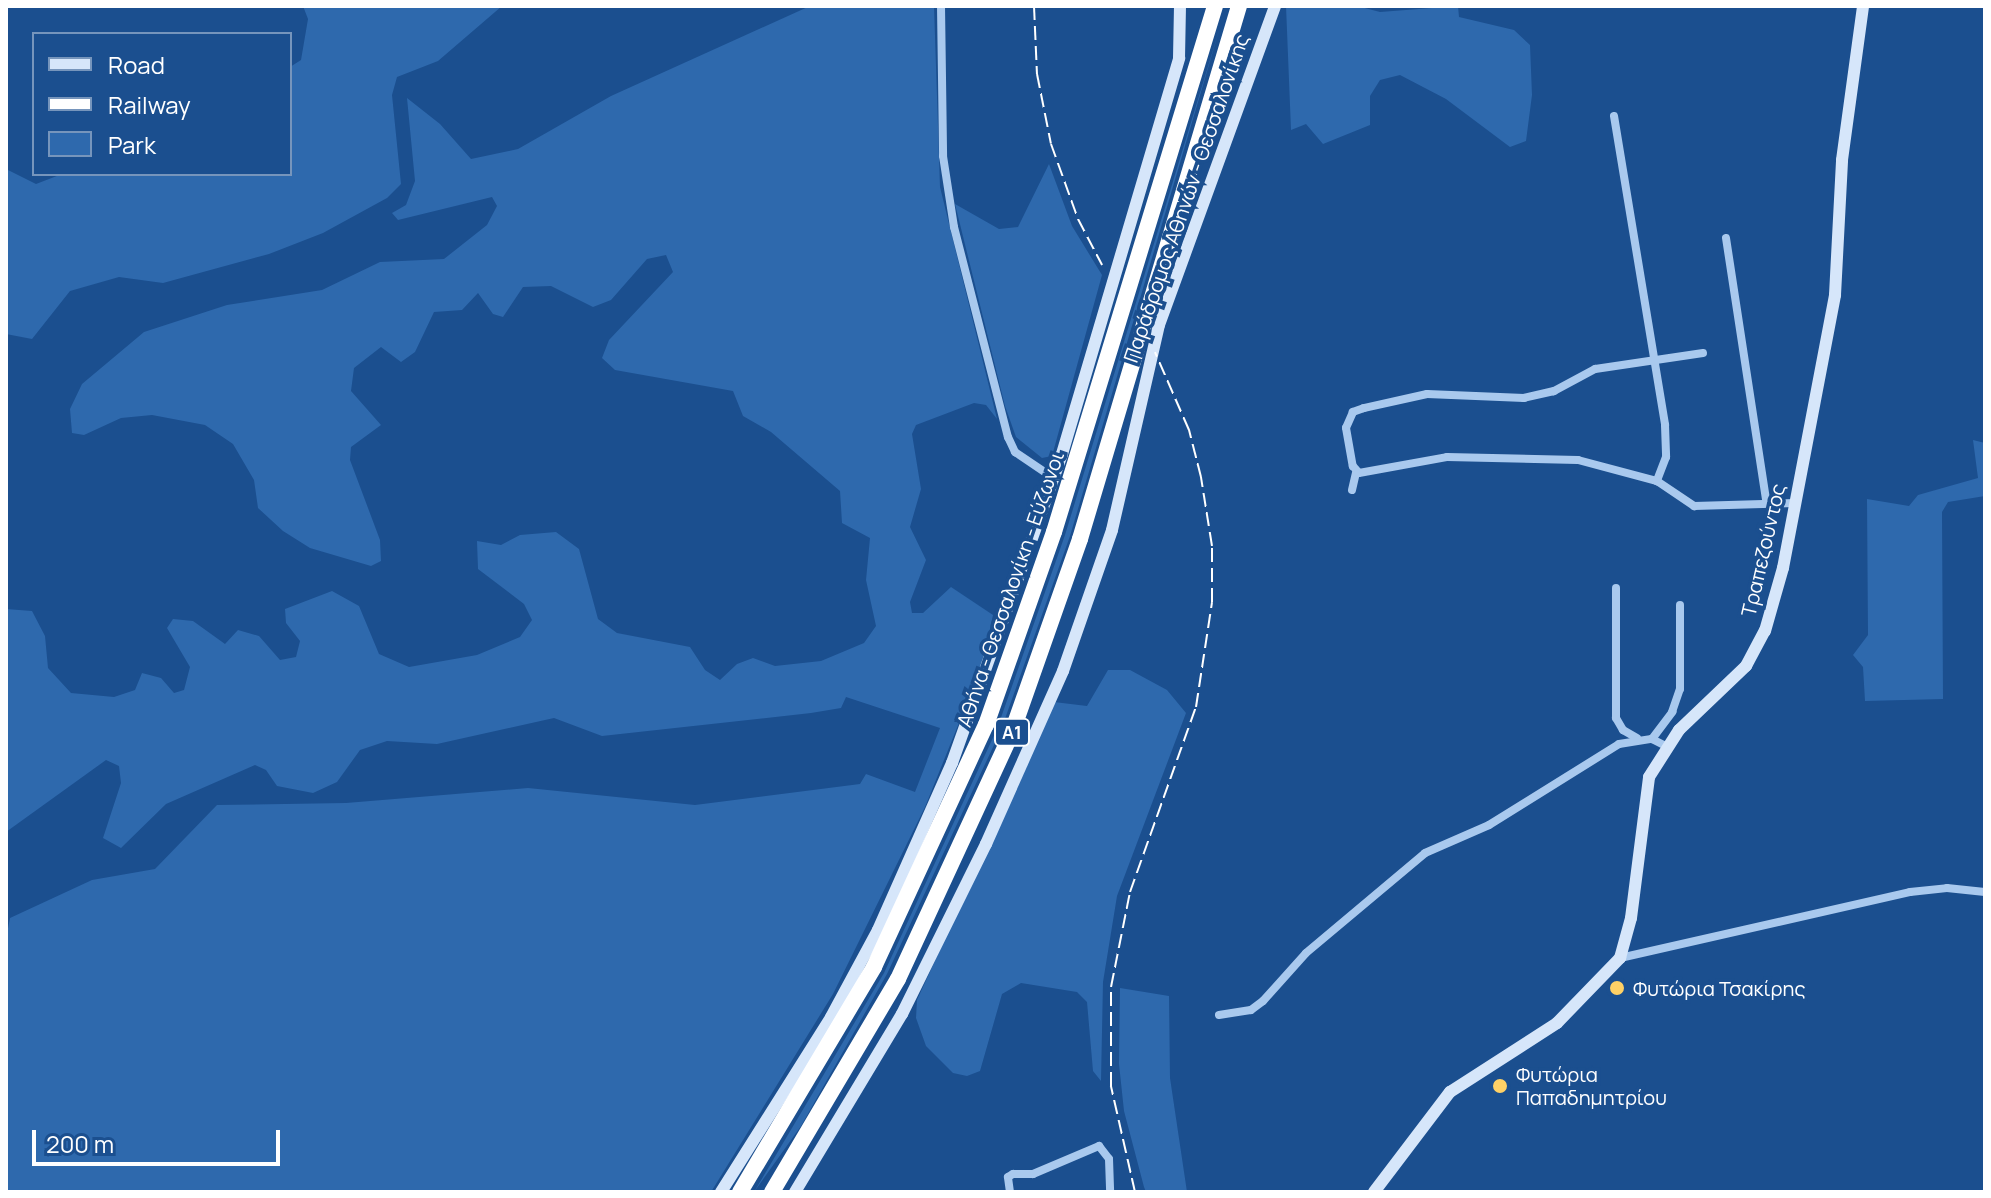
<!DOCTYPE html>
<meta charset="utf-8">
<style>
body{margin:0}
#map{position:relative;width:1991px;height:1198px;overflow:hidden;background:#1b4f8f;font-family:Manrope,sans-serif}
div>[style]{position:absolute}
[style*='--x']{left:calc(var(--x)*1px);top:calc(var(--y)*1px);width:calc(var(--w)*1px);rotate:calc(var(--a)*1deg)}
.green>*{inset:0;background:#2e69ad}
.street>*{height:8px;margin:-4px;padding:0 4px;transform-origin:4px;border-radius:4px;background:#a9c9ee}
.secondary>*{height:12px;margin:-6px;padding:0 6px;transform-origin:6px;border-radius:6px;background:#d6e6fa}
.highway>*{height:16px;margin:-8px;padding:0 8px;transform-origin:8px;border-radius:8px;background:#fff}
.rail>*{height:2px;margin-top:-1px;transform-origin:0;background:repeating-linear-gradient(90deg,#fff 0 14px,transparent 0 20px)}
.dots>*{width:22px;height:22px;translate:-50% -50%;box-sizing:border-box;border:4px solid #1b4f8f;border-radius:50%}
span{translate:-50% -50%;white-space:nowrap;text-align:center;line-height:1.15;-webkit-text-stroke:7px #1b4f8f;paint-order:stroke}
.shield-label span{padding:2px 6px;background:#1b4f8f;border:2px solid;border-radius:6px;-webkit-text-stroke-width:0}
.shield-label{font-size:18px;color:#fff;font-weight:700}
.street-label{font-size:20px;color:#fff}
.poi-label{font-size:20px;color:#fff}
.left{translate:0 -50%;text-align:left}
.frame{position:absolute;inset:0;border:8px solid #fff;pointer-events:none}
.legend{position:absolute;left:32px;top:32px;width:260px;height:144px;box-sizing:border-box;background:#1b4f8f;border:2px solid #7695bc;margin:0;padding:10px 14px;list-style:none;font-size:24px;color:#fff}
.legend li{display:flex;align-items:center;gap:16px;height:40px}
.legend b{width:40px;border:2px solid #7695bc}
.scale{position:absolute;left:32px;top:1130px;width:248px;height:36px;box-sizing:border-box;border:4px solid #fff;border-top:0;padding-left:10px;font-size:24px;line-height:28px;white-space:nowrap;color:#fff;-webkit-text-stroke:6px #1b4f8f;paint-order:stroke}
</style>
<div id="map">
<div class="green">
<i style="clip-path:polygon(303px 6px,502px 6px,438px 61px,397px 77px,392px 95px,401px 184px,387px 198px,323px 233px,269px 254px,163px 283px,119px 277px,70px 291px,32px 339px,6px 334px,6px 169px,36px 184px,62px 174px,290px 174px,290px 67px,301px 60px,308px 19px)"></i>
<i style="clip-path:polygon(810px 6px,934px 6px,940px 187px,997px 419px,986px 405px,974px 403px,916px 425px,912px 434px,921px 489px,910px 527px,926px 560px,910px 602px,912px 613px,923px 613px,951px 587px,993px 615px,982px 666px,925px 807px,833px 994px,711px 1192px,6px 1192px,6px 939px,10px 918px,92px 880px,155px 869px,217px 805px,346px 803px,528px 788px,695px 805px,860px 784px,866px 774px,915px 792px,940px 728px,846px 697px,841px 708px,811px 713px,602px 736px,554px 718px,437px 744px,387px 741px,360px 750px,337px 782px,313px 793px,277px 786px,266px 770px,255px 765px,166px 804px,121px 848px,103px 838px,121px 783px,119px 766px,106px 760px,6px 832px,6px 609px,32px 611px,45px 636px,48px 668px,71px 693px,114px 697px,135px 690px,142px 673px,161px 678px,174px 693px,184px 690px,190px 667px,167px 628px,173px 619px,193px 621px,225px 644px,238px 630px,259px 636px,280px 660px,296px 657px,300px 641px,286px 623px,285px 609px,332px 591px,359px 606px,379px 654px,409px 667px,477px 655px,520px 637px,532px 620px,524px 604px,478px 569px,477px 541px,501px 545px,520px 535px,556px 532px,579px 549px,598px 619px,617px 633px,690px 647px,705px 670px,720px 680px,737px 664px,753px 658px,775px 666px,821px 661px,864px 643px,876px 626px,866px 580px,870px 538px,842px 523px,840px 491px,771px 432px,743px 416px,733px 391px,615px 370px,602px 358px,609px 340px,673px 272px,666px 255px,647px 259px,611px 300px,593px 307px,551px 286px,523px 287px,503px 317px,493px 314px,478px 293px,462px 310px,434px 312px,415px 352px,401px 362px,381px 347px,354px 368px,351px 391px,381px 425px,351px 447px,350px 460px,380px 540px,381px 561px,371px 566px,310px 548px,283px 531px,258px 508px,254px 480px,233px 444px,205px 425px,152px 415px,121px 418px,84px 435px,72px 433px,70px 409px,82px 384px,144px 332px,227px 305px,322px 290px,380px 262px,444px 259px,487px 225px,497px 206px,492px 197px,398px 220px,392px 213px,406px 205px,415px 181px,407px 98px,440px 124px,471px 159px,518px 149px,611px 96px)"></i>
<i style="clip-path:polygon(1286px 6px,1357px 6px,1380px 12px,1458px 6px,1459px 17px,1514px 30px,1530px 45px,1532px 95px,1526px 141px,1510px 147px,1446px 99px,1400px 75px,1380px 80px,1370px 96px,1370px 125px,1323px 144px,1306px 124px,1291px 130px)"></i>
<i style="clip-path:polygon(1221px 24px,1070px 536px,1001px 730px,887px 974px,801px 1126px,754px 1192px,884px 973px,997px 729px,1065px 535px)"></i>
<i style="clip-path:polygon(1049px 164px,1072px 226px,1102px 275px,1052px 456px,1042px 458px,1016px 437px,1005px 406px,955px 204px,999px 229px,1018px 227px)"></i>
<i style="clip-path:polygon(1973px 440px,1985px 443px,1985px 496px,1948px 502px,1942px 512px,1943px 699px,1865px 701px,1863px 667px,1853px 655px,1868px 635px,1867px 499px,1909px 506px,1918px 495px,1978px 478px)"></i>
<i style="clip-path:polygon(1108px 670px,1130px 670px,1167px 690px,1186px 713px,1117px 896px,1103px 982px,1101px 1081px,1093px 1071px,1087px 1002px,1077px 992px,1021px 983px,1002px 994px,980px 1071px,967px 1076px,953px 1073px,926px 1046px,916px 1018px,917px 1000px,1054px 702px,1087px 706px)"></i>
<i style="clip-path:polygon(1120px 988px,1169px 996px,1170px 1078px,1187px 1192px,1146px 1192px,1144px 1187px,1124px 1111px,1119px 1064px)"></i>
</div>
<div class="street">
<i style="--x:941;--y:6;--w:150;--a:89.2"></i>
<i style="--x:943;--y:156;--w:72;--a:81.2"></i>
<i style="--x:954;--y:227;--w:217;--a:75.6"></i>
<i style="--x:1008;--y:437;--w:17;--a:65"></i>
<i style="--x:1015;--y:452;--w:48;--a:34"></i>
<i style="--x:1614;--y:116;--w:313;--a:80.6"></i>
<i style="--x:1665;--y:425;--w:32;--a:88"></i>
<i style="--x:1666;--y:457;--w:26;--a:111"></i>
<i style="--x:1726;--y:238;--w:265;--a:81.3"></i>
<i style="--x:1703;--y:353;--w:109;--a:171.6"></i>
<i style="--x:1595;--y:369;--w:47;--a:151.8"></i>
<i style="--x:1554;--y:391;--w:31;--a:167"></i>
<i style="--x:1524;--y:398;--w:97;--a:-177.6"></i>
<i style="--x:1427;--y:394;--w:65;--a:167.5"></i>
<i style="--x:1364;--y:408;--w:12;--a:160"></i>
<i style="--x:1353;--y:412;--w:17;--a:114"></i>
<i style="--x:1346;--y:428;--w:39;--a:80"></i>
<i style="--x:1353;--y:466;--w:9;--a:49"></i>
<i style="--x:1359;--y:473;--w:89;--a:-10.3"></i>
<i style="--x:1447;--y:457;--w:131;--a:1.3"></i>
<i style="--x:1578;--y:460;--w:82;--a:14.9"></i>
<i style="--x:1657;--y:481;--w:45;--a:34"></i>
<i style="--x:1694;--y:506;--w:101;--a:-1.7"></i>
<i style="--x:1352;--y:490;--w:18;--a:-77"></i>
<i style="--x:1616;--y:588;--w:130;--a:90"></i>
<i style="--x:1616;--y:718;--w:14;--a:60"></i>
<i style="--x:1623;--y:730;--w:16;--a:30"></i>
<i style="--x:1652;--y:739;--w:34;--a:-53"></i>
<i style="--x:1672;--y:712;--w:24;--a:-71"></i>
<i style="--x:1680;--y:689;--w:84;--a:-90"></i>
<i style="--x:1620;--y:958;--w:297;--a:-12.8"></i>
<i style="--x:1910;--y:892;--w:37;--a:-6"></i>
<i style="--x:1947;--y:888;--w:38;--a:6"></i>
<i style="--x:1219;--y:1015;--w:32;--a:-9"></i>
<i style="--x:1251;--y:1010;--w:15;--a:-37"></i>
<i style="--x:1263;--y:1001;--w:64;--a:-48.1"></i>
<i style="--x:1306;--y:953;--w:155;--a:-40"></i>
<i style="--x:1425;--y:853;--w:70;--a:-23.6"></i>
<i style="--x:1489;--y:825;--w:153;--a:-31.9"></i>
<i style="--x:1619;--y:744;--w:33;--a:-9"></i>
<i style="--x:1652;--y:739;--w:16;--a:27"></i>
<i style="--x:1010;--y:1192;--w:15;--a:-98"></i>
<i style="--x:1008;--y:1177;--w:6;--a:-31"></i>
<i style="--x:1013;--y:1174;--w:20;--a:0"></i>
<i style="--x:1033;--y:1174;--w:72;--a:-23"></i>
<i style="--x:1099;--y:1146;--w:16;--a:52"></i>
<i style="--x:1109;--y:1159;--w:33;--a:88"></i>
</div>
<div class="secondary">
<i style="--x:721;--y:1192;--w:207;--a:-57.8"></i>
<i style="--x:831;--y:1017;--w:99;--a:-61.6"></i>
<i style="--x:878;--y:930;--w:183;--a:-66.1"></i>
<i style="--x:952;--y:763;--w:328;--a:-70.4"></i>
<i style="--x:1062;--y:454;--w:413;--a:-73.5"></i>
<i style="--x:1179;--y:58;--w:52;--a:-88.9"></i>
<i style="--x:795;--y:1192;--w:208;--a:-59"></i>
<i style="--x:902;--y:1014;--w:190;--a:-63.7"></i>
<i style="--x:986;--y:844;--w:189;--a:-66"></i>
<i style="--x:1063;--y:671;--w:149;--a:-70.8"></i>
<i style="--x:1112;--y:530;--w:210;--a:-77.1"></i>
<i style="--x:1159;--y:325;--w:339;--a:-70"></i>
<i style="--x:1374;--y:1192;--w:126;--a:-52.8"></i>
<i style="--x:1450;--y:1092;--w:127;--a:-32.8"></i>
<i style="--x:1557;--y:1023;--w:91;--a:-45.9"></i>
<i style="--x:1620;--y:958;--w:41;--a:-74.6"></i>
<i style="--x:1631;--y:918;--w:142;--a:-82.7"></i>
<i style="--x:1649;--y:777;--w:56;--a:-57.4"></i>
<i style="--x:1679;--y:730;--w:93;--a:-43.7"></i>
<i style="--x:1746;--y:666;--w:40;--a:-62"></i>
<i style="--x:1765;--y:631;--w:66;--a:-74.1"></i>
<i style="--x:1783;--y:568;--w:278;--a:-79.2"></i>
<i style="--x:1835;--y:295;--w:135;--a:-87"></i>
<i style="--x:1842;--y:160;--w:155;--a:-82.2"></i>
</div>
<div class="highway">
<i style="--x:740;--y:1192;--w:262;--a:-59.2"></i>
<i style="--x:874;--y:967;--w:267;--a:-65.2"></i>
<i style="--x:986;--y:725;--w:205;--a:-70.6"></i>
<i style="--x:1054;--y:532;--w:550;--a:-72.98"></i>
<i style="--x:772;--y:1192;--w:247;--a:-59.4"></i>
<i style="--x:898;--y:979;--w:269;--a:-65.2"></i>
<i style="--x:1011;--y:735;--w:208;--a:-70.6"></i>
<i style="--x:1080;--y:539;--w:556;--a:-73.39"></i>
</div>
<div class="rail">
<i style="--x:1034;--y:6;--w:68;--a:87.5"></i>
<i style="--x:1037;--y:74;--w:71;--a:78.7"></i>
<i style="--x:1051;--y:144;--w:80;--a:70.2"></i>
<i style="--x:1078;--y:219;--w:52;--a:62.4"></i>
<i style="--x:1135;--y:1192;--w:109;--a:-102.8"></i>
<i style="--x:1111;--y:1086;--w:99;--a:-90"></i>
<i style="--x:1111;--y:987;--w:97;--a:-78.7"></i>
<i style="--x:1130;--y:892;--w:196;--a:-70.4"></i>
<i style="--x:1196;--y:707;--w:106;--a:-81.3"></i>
<i style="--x:1212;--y:602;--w:56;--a:-90"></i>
<i style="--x:1212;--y:546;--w:70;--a:-99.1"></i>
<i style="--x:1201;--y:477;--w:49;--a:-104.3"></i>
<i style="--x:1189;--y:430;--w:85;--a:-113.6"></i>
</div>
<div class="dots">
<i style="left:1617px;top:988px;background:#ffd166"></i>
<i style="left:1500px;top:1086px;background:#ffd166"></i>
</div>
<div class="shield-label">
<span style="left:1012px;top:732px">Α1</span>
</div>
<div class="street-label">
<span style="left:1186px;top:198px;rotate:-71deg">Παράδρομος Αθηνών - Θεσσαλονίκης</span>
<span style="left:1763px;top:550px;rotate:-77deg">Τραπεζούντος</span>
<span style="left:1010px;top:589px;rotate:-71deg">Αθήνα - Θεσσαλονίκη - Εύζωνοι</span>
</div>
<div class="poi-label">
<span class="left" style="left:1633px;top:988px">Φυτώρια Τσακίρης</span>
<span class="left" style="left:1516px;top:1086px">Φυτώρια<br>Παπαδημητρίου</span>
</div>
<div class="frame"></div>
<ul class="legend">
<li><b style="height:10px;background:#d6e6fa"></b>Road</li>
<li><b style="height:10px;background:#fff"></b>Railway</li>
<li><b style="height:22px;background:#2e69ad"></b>Park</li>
</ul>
<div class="scale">200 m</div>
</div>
